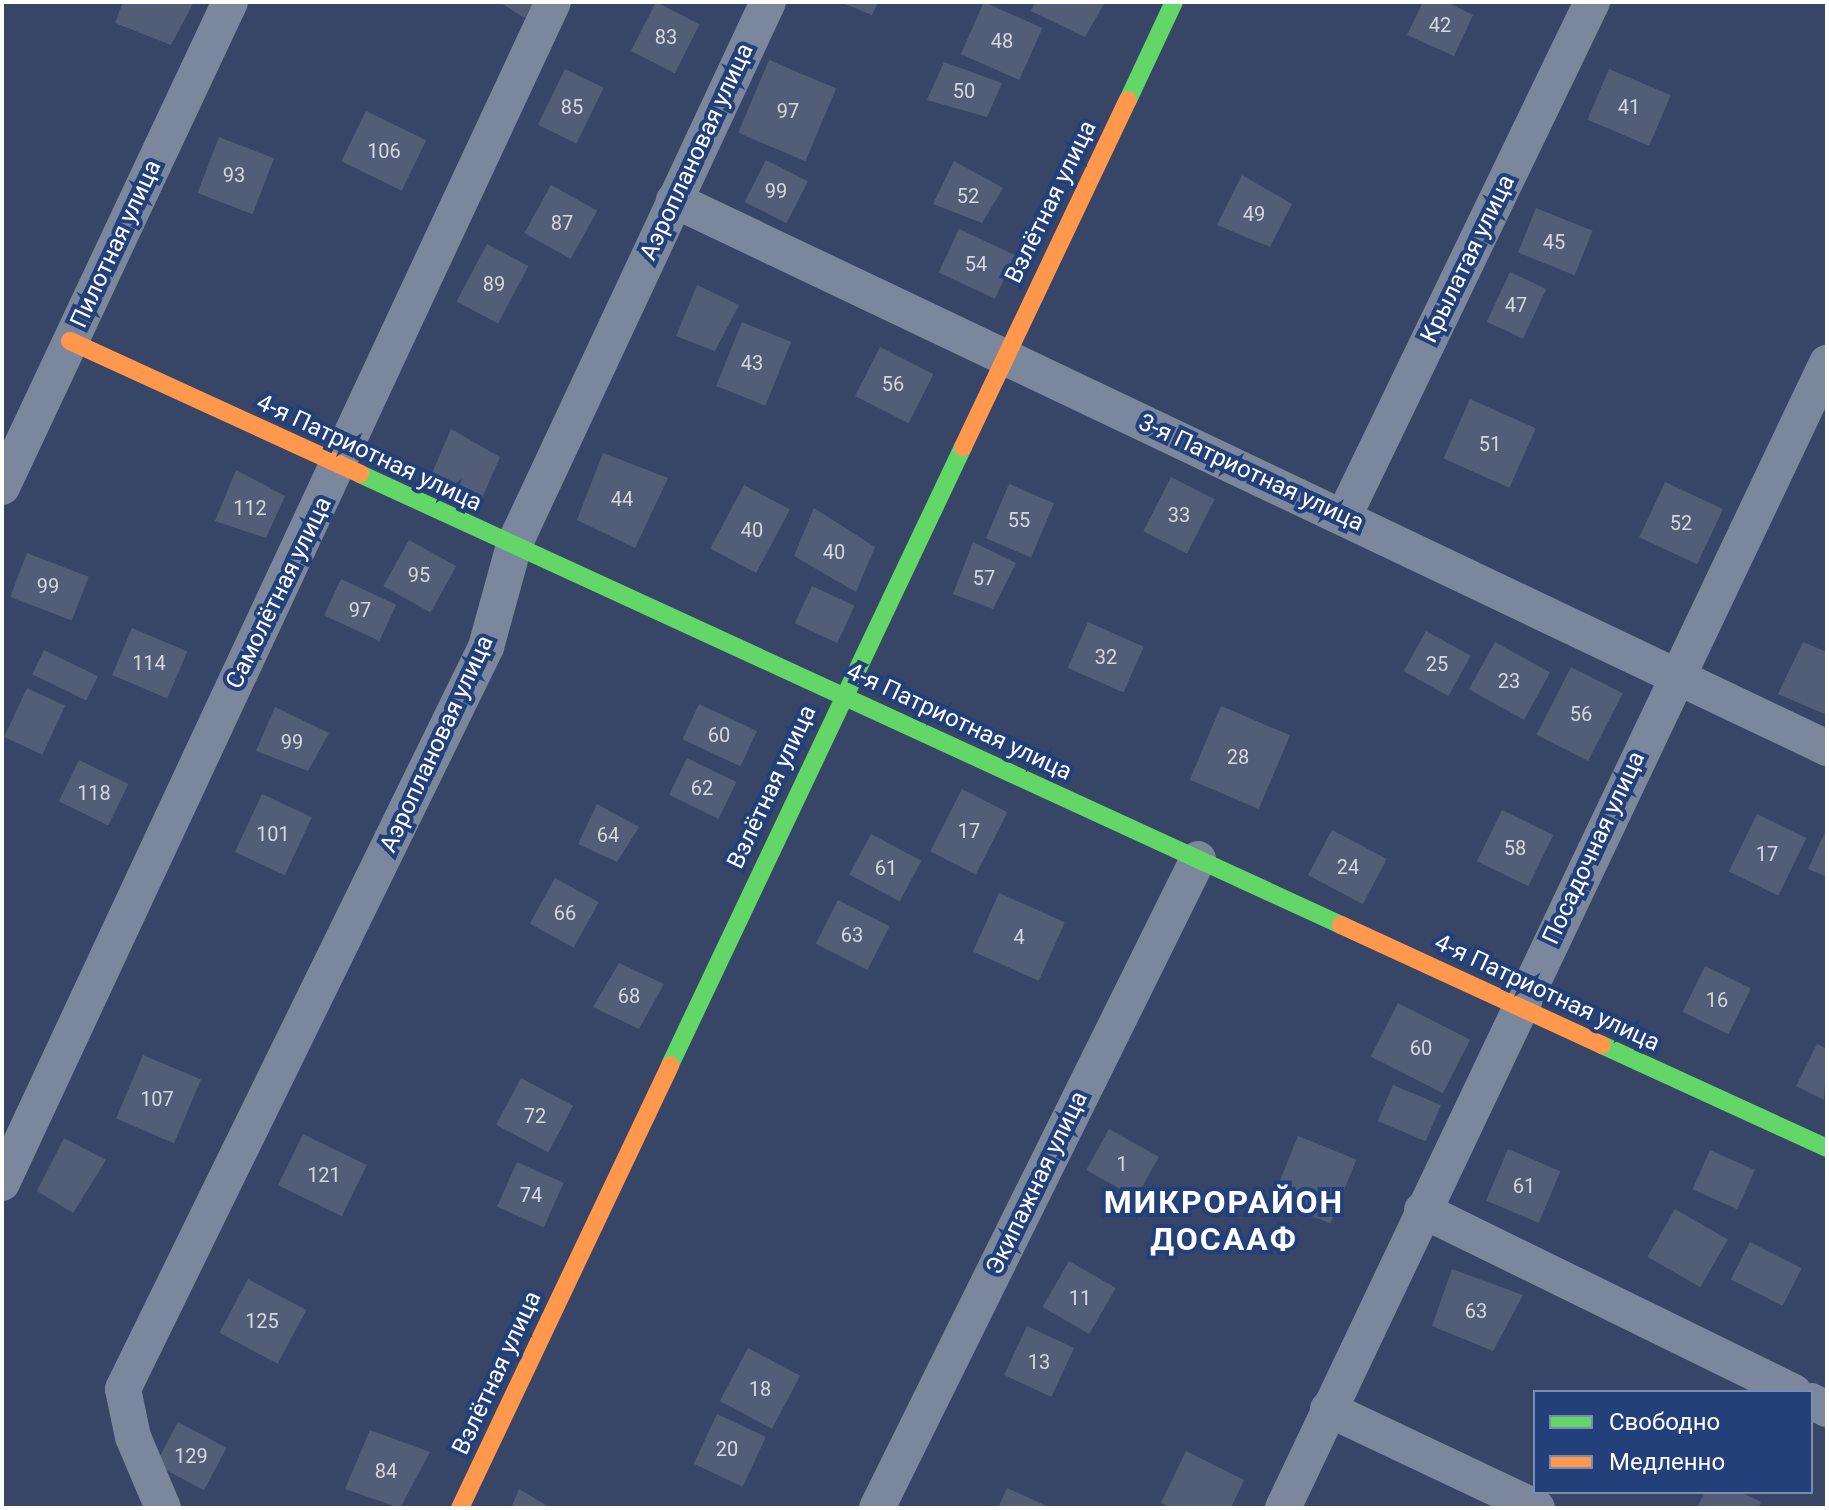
<!DOCTYPE html>
<meta charset="utf-8">
<style>
body{margin:0}
#map{position:relative;width:1829px;height:1510px;overflow:hidden;background:#374666;font-family:Roboto,sans-serif}
div>[style]{position:absolute}
[style*='--x']{left:calc(var(--x)*1px);top:calc(var(--y)*1px);width:calc(var(--w)*1px);rotate:calc(var(--a)*1deg)}
.building>*{inset:0;background:#525e78;transform-origin:0 0}
.street>*{height:36px;margin:-18px;padding:0 18px;transform-origin:18px;border-radius:18px;background:#7b879d}
.fast>*{height:18px;margin:-9px;padding:0 9px;transform-origin:9px;border-radius:9px;background:#63d668}
.slow>*{height:18px;margin:-9px;padding:0 9px;transform-origin:9px;border-radius:9px;background:#ff974d}
span{translate:-50% -50%;white-space:nowrap;text-align:center;line-height:1.15;-webkit-text-stroke:8px #23407a;paint-order:stroke}
.number-label{font-size:20px;color:#d4d7dd}
.number-label span{-webkit-text-stroke-width:0}
.street-label{font-size:24px;color:#fff}
.district-label{font-size:32px;color:#fff;font-weight:700;letter-spacing:2px}
.frame{position:absolute;inset:0;border:4px solid #fff;pointer-events:none}
.legend{position:absolute;left:1533px;top:1390px;width:280px;height:104px;box-sizing:border-box;background:#23407a;border:2px solid #7b8caf;margin:0;padding:10px 14px;list-style:none;font-size:24px;color:#fff}
.legend li{display:flex;align-items:center;gap:16px;height:40px}
.legend b{width:40px;border:2px solid #7b8caf}
</style>
<div id="map">
<div class="building">
<i style="clip-path:polygon(123px 2px,194px 2px,171px 45px,115px 23px)"></i>
<i style="clip-path:polygon(499px 2px,533px 2px,525px 18px)"></i>
<i style="left:656px;top:2px;width:49px;height:55px;rotate:27deg"></i>
<i style="clip-path:polygon(840px 2px,878px 2px,872px 15px)"></i>
<i style="left:984px;top:2px;width:64px;height:57px;rotate:24deg"></i>
<i style="clip-path:polygon(1035px 2px,1105px 2px,1085px 37px,1031px 11px)"></i>
<i style="clip-path:polygon(1423px 2px,1447px 2px,1473px 15px,1454px 56px,1407px 35px)"></i>
<i style="left:769px;top:60px;width:73px;height:79px;rotate:23deg"></i>
<i style="clip-path:polygon(944px 62px,1002px 83px,987px 117px,927px 100px)"></i>
<i style="left:565px;top:69px;width:43px;height:62px;rotate:26deg"></i>
<i style="left:1609px;top:69px;width:67px;height:55px;rotate:23deg"></i>
<i style="left:366px;top:111px;width:67px;height:56px;rotate:26deg"></i>
<i style="left:219px;top:137px;width:59px;height:60px;rotate:21deg"></i>
<i style="left:766px;top:160px;width:47px;height:47px;rotate:27deg"></i>
<i style="clip-path:polygon(954px 161px,1003px 188px,982px 223px,933px 204px)"></i>
<i style="clip-path:polygon(1242px 175px,1292px 204px,1270px 247px,1217px 225px)"></i>
<i style="left:551px;top:185px;width:53px;height:55px;rotate:29deg"></i>
<i style="left:1536px;top:208px;width:61px;height:48px;rotate:22deg"></i>
<i style="left:959px;top:229px;width:62px;height:48px;rotate:25deg"></i>
<i style="left:487px;top:244px;width:47px;height:65px;rotate:28deg"></i>
<i style="left:1510px;top:272px;width:40px;height:55px;rotate:25deg"></i>
<i style="clip-path:polygon(697px 285px,739px 305px,715px 351px,676px 336px)"></i>
<i style="left:742px;top:322px;width:53px;height:69px;rotate:22deg"></i>
<i style="left:880px;top:347px;width:60px;height:55px;rotate:27deg"></i>
<i style="left:1470px;top:399px;width:72px;height:65px;rotate:24deg"></i>
<i style="clip-path:polygon(451px 429px,500px 457px,479px 505px,429px 480px)"></i>
<i style="clip-path:polygon(603px 453px,668px 478px,635px 548px,577px 520px)"></i>
<i style="clip-path:polygon(236px 470px,285px 496px,266px 538px,215px 521px)"></i>
<i style="left:1171px;top:477px;width:49px;height:61px;rotate:27deg"></i>
<i style="left:1665px;top:482px;width:64px;height:61px;rotate:25deg"></i>
<i style="left:1009px;top:484px;width:49px;height:59px;rotate:23deg"></i>
<i style="left:744px;top:485px;width:52px;height:72px;rotate:28deg"></i>
<i style="clip-path:polygon(814px 508px,875px 547px,856px 592px,794px 556px)"></i>
<i style="left:409px;top:540px;width:54px;height:53px;rotate:29deg"></i>
<i style="clip-path:polygon(973px 542px,1016px 563px,993px 609px,953px 594px)"></i>
<i style="left:27px;top:553px;width:66px;height:47px;rotate:21deg"></i>
<i style="left:341px;top:579px;width:61px;height:40px;rotate:25deg"></i>
<i style="left:812px;top:586px;width:47px;height:41px;rotate:25deg"></i>
<i style="left:1088px;top:622px;width:61px;height:50px;rotate:24deg"></i>
<i style="left:132px;top:628px;width:60px;height:51px;rotate:23deg"></i>
<i style="left:1426px;top:631px;width:51px;height:46px;rotate:29deg"></i>
<i style="left:1495px;top:642px;width:63px;height:54px;rotate:29deg"></i>
<i style="clip-path:polygon(1803px 642px,1827px 652px,1827px 715px,1778px 694px)"></i>
<i style="left:44px;top:650px;width:60px;height:27px;rotate:26deg"></i>
<i style="left:1571px;top:667px;width:58px;height:76px;rotate:27deg"></i>
<i style="left:27px;top:688px;width:42px;height:54px;rotate:25deg"></i>
<i style="left:699px;top:704px;width:64px;height:39px;rotate:25deg"></i>
<i style="left:1221px;top:706px;width:75px;height:80px;rotate:23deg"></i>
<i style="clip-path:polygon(275px 707px,329px 733px,308px 771px,256px 751px)"></i>
<i style="left:687px;top:758px;width:55px;height:41px;rotate:26deg"></i>
<i style="left:79px;top:760px;width:55px;height:46px;rotate:26deg"></i>
<i style="left:962px;top:789px;width:51px;height:70px;rotate:27deg"></i>
<i style="left:262px;top:794px;width:55px;height:64px;rotate:25deg"></i>
<i style="clip-path:polygon(597px 804px,639px 827px,617px 862px,578px 844px)"></i>
<i style="left:1502px;top:810px;width:57px;height:57px;rotate:26deg"></i>
<i style="left:1757px;top:814px;width:55px;height:64px;rotate:26deg"></i>
<i style="clip-path:polygon(1827px 828px,1827px 877px,1808px 869px)"></i>
<i style="left:1332px;top:830px;width:62px;height:51px;rotate:28deg"></i>
<i style="left:871px;top:834px;width:57px;height:46px;rotate:28deg"></i>
<i style="left:555px;top:878px;width:50px;height:52px;rotate:29deg"></i>
<i style="left:999px;top:893px;width:72px;height:64px;rotate:24deg"></i>
<i style="left:838px;top:900px;width:58px;height:49px;rotate:27deg"></i>
<i style="clip-path:polygon(619px 963px,664px 984px,639px 1029px,593px 1007px)"></i>
<i style="left:1705px;top:966px;width:51px;height:51px;rotate:26deg"></i>
<i style="left:1398px;top:1003px;width:81px;height:60px;rotate:27deg"></i>
<i style="clip-path:polygon(1817px 1044px,1827px 1049px,1824px 1100px,1796px 1086px)"></i>
<i style="left:143px;top:1055px;width:63px;height:69px;rotate:23deg"></i>
<i style="left:521px;top:1078px;width:59px;height:53px;rotate:28deg"></i>
<i style="left:1393px;top:1085px;width:52px;height:39px;rotate:23deg"></i>
<i style="left:1109px;top:1129px;width:57px;height:47px;rotate:29deg"></i>
<i style="left:303px;top:1134px;width:71px;height:57px;rotate:26deg"></i>
<i style="left:1298px;top:1136px;width:63px;height:69px;rotate:22deg"></i>
<i style="clip-path:polygon(64px 1138px,106px 1160px,73px 1213px,37px 1191px)"></i>
<i style="left:1508px;top:1149px;width:57px;height:56px;rotate:23deg"></i>
<i style="left:1710px;top:1150px;width:49px;height:43px;rotate:24deg"></i>
<i style="left:517px;top:1162px;width:51px;height:49px;rotate:24deg"></i>
<i style="left:1675px;top:1209px;width:61px;height:55px;rotate:30deg"></i>
<i style="left:1750px;top:1242px;width:58px;height:42px;rotate:27deg"></i>
<i style="left:1069px;top:1261px;width:54px;height:53px;rotate:30deg"></i>
<i style="clip-path:polygon(1452px 1269px,1523px 1295px,1493px 1351px,1432px 1326px)"></i>
<i style="left:248px;top:1279px;width:66px;height:61px;rotate:28deg"></i>
<i style="left:1027px;top:1326px;width:52px;height:54px;rotate:25deg"></i>
<i style="left:748px;top:1348px;width:59px;height:60px;rotate:28deg"></i>
<i style="left:717px;top:1414px;width:54px;height:55px;rotate:25deg"></i>
<i style="left:178px;top:1422px;width:55px;height:48px;rotate:28deg"></i>
<i style="clip-path:polygon(370px 1430px,430px 1452px,400px 1508px,345px 1489px)"></i>
<i style="clip-path:polygon(1186px 1451px,1244px 1480px,1231px 1508px,1171px 1508px,1161px 1503px)"></i>
<i style="clip-path:polygon(1007px 1488px,1051px 1508px,998px 1508px)"></i>
<i style="clip-path:polygon(519px 1489px,551px 1508px,511px 1508px)"></i>
<i style="clip-path:polygon(1705px 1492px,1740px 1492px,1761px 1502px,1758px 1508px,1697px 1508px)"></i>
</div>
<div class="street">
<i style="--x:674;--y:200;--w:1277;--a:25.42"></i>
<i style="--x:2;--y:487;--w:536;--a:-64.82"></i>
<i style="--x:1344;--y:516;--w:571;--a:-64.24"></i>
<i style="--x:2;--y:1183;--w:1303;--a:-64.99"></i>
<i style="--x:1422;--y:1210;--w:414;--a:26.1"></i>
<i style="--x:1811;--y:1401;--w:18;--a:27"></i>
<i style="--x:1328;--y:1409;--w:231;--a:25.3"></i>
<i style="--x:163;--y:1508;--w:77;--a:-112.9"></i>
<i style="--x:133;--y:1437;--w:49;--a:-101.8"></i>
<i style="--x:123;--y:1389;--w:826;--a:-63.93"></i>
<i style="--x:486;--y:647;--w:106;--a:-74.6"></i>
<i style="--x:514;--y:545;--w:599;--a:-64.93"></i>
<i style="--x:877;--y:1508;--w:724;--a:-63.68"></i>
<i style="--x:1283;--y:1508;--w:1268;--a:-64.59"></i>
</div>
<div class="fast">
<i style="--x:1128;--y:100;--w:108;--a:-64.9"></i>
<i style="--x:360;--y:474;--w:1080;--a:24.69"></i>
<i style="--x:1602;--y:1045;--w:247;--a:24.6"></i>
<i style="--x:670;--y:1065;--w:684;--a:-64.63"></i>
</div>
<div class="slow">
<i style="--x:70;--y:341;--w:319;--a:24.6"></i>
<i style="--x:963;--y:447;--w:384;--a:-64.6"></i>
<i style="--x:1341;--y:925;--w:287;--a:24.7"></i>
<i style="--x:460;--y:1508;--w:490;--a:-64.6"></i>
</div>
<div class="number-label">
<span style="left:1440px;top:25px">42</span>
<span style="left:666px;top:37px">83</span>
<span style="left:1002px;top:41px">48</span>
<span style="left:964px;top:91px">50</span>
<span style="left:572px;top:107px">85</span>
<span style="left:1629px;top:107px">41</span>
<span style="left:788px;top:111px">97</span>
<span style="left:384px;top:151px">106</span>
<span style="left:234px;top:175px">93</span>
<span style="left:776px;top:191px">99</span>
<span style="left:968px;top:196px">52</span>
<span style="left:1254px;top:214px">49</span>
<span style="left:562px;top:223px">87</span>
<span style="left:1554px;top:242px">45</span>
<span style="left:976px;top:264px">54</span>
<span style="left:494px;top:284px">89</span>
<span style="left:1516px;top:305px">47</span>
<span style="left:752px;top:363px">43</span>
<span style="left:893px;top:384px">56</span>
<span style="left:1490px;top:444px">51</span>
<span style="left:622px;top:499px">44</span>
<span style="left:250px;top:508px">112</span>
<span style="left:1179px;top:515px">33</span>
<span style="left:1019px;top:520px">55</span>
<span style="left:1681px;top:523px">52</span>
<span style="left:752px;top:530px">40</span>
<span style="left:834px;top:552px">40</span>
<span style="left:419px;top:575px">95</span>
<span style="left:984px;top:578px">57</span>
<span style="left:48px;top:586px">99</span>
<span style="left:360px;top:610px">97</span>
<span style="left:1106px;top:657px">32</span>
<span style="left:149px;top:663px">114</span>
<span style="left:1437px;top:664px">25</span>
<span style="left:1509px;top:681px">23</span>
<span style="left:1581px;top:714px">56</span>
<span style="left:719px;top:735px">60</span>
<span style="left:292px;top:742px">99</span>
<span style="left:1238px;top:757px">28</span>
<span style="left:702px;top:788px">62</span>
<span style="left:94px;top:793px">118</span>
<span style="left:969px;top:831px">17</span>
<span style="left:273px;top:834px">101</span>
<span style="left:608px;top:835px">64</span>
<span style="left:1515px;top:848px">58</span>
<span style="left:1767px;top:854px">17</span>
<span style="left:1348px;top:867px">24</span>
<span style="left:886px;top:868px">61</span>
<span style="left:565px;top:913px">66</span>
<span style="left:852px;top:935px">63</span>
<span style="left:1019px;top:937px">4</span>
<span style="left:629px;top:996px">68</span>
<span style="left:1717px;top:1000px">16</span>
<span style="left:1421px;top:1048px">60</span>
<span style="left:157px;top:1099px">107</span>
<span style="left:535px;top:1116px">72</span>
<span style="left:1122px;top:1164px">1</span>
<span style="left:324px;top:1175px">121</span>
<span style="left:1524px;top:1186px">61</span>
<span style="left:531px;top:1195px">74</span>
<span style="left:1080px;top:1298px">11</span>
<span style="left:1476px;top:1311px">63</span>
<span style="left:262px;top:1321px">125</span>
<span style="left:1039px;top:1362px">13</span>
<span style="left:760px;top:1389px">18</span>
<span style="left:727px;top:1449px">20</span>
<span style="left:191px;top:1456px">129</span>
<span style="left:386px;top:1471px">84</span>
</div>
<div class="street-label">
<span style="left:697px;top:152px;rotate:-65deg">Аэроплановая улица</span>
<span style="left:1051px;top:202px;rotate:-64deg">Взлётная улица</span>
<span style="left:116px;top:244px;rotate:-65deg">Пилотная улица</span>
<span style="left:1468px;top:259px;rotate:-64deg">Крылатая улица</span>
<span style="left:369px;top:453px;rotate:25deg">4-я Патриотная улица</span>
<span style="left:1251px;top:473px;rotate:25deg">3-я Патриотная улица</span>
<span style="left:279px;top:593px;rotate:-64deg">Самолётная улица</span>
<span style="left:959px;top:722px;rotate:25deg">4-я Патриотная улица</span>
<span style="left:437px;top:744px;rotate:-65deg">Аэроплановая улица</span>
<span style="left:772px;top:787px;rotate:-65deg">Взлётная улица</span>
<span style="left:1594px;top:848px;rotate:-65deg">Посадочная улица</span>
<span style="left:1547px;top:993px;rotate:25deg">4-я Патриотная улица</span>
<span style="left:1037px;top:1183px;rotate:-64deg">Экипажная улица</span>
<span style="left:497px;top:1373px;rotate:-65deg">Взлётная улица</span>
</div>
<div class="district-label">
<span style="left:1224px;top:1221px">МИКРОРАЙОН<br>ДОСААФ</span>
</div>
<div class="frame"></div>
<ul class="legend">
<li><b style="height:10px;background:#63d668"></b>Свободно</li>
<li><b style="height:10px;background:#ff974d"></b>Медленно</li>
</ul>
</div>
